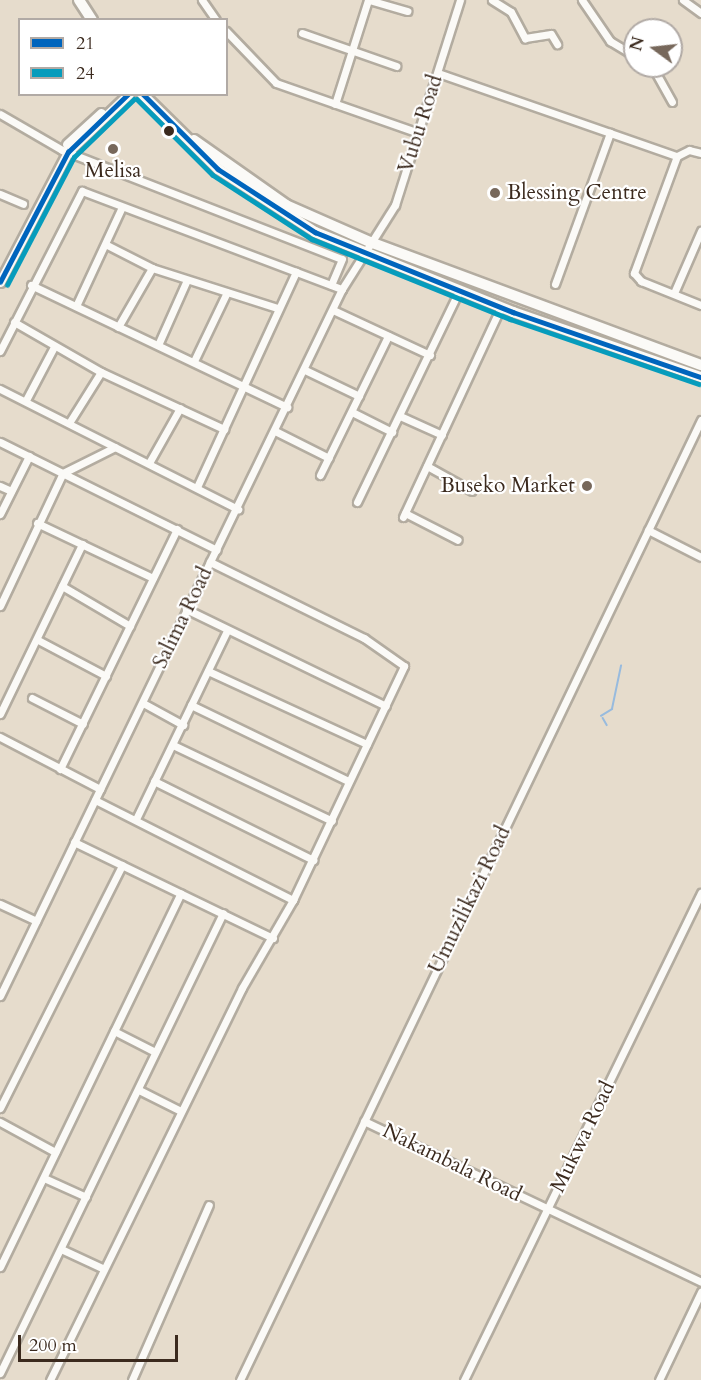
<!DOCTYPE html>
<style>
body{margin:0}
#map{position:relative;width:701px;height:1380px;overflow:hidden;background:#e6dccc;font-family:Cardo,serif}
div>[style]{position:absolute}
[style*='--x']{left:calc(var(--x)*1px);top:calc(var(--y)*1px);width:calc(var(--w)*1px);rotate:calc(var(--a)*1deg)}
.stream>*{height:1.5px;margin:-0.75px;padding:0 0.75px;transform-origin:0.75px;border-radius:0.75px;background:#98bbde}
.roads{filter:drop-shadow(2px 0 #b3aca0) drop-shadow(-2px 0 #b3aca0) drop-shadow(0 2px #b3aca0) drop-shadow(0 -2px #b3aca0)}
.street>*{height:7px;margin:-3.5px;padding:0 3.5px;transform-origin:3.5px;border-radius:3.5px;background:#fbfaf7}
.secondary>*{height:9px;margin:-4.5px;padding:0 4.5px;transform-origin:4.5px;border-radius:4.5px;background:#fbfaf7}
.primary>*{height:10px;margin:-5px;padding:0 5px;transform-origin:5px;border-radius:5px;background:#fbfaf7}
.bus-1>*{height:4.5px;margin:-2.25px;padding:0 2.25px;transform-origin:2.25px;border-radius:2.25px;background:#0065bd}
.bus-2>*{height:4.5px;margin:-2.25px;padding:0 2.25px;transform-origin:2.25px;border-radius:2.25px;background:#069cbc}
.dots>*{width:16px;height:16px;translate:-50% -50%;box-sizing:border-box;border:3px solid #fff;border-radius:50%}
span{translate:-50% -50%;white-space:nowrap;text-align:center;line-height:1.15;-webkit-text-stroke:4.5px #fff;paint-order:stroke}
.street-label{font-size:21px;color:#3b2a1e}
.poi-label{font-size:21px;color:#3b2a1e}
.left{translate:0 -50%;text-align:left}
.right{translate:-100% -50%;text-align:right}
.legend{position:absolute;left:18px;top:18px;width:210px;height:78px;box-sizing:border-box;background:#fff;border:2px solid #b1aaa5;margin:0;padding:8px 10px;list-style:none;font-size:18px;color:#3b2a1e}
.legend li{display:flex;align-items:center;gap:12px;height:30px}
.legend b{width:30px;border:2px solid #b1aaa5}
.north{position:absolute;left:623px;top:18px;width:60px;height:60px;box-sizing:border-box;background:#fff;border:2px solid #b1aaa5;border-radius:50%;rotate:285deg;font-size:16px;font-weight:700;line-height:24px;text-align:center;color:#3b2a1e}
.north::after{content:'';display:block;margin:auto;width:21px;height:27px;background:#77685b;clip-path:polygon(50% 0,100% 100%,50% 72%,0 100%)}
.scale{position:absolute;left:18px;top:1335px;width:160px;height:27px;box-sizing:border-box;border:3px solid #3b2a1e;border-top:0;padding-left:8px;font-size:18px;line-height:21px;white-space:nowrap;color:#3b2a1e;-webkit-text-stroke:4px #fff;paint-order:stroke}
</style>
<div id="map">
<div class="stream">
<i style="--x:601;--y:716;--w:13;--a:-32"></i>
<i style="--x:612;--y:709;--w:44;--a:-78.2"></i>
<i style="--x:603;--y:718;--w:8;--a:60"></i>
</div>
<div class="roads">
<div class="street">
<i style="--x:202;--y:0;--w:24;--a:55"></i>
<i style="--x:369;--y:0;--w:40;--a:16"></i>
<i style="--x:492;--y:0;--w:22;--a:32"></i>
<i style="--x:511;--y:12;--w:30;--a:62"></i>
<i style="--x:525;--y:38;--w:26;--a:-9"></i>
<i style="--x:551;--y:34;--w:12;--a:59"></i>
<i style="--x:582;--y:0;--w:50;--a:55.7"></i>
<i style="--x:610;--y:41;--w:29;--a:31"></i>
<i style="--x:683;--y:0;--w:22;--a:36"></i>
<i style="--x:226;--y:31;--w:72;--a:46.1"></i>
<i style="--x:276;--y:83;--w:151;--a:19.3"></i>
<i style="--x:302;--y:33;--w:100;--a:19.3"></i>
<i style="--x:652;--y:66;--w:41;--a:60.9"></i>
<i style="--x:438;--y:73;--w:253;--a:19.2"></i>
<i style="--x:335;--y:104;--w:109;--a:-72.4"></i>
<i style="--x:0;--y:114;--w:72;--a:30.1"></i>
<i style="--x:62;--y:150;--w:300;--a:21.3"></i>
<i style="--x:342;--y:259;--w:28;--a:113"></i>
<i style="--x:701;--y:153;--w:12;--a:-166"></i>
<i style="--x:689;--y:150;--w:13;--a:153"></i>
<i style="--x:677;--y:156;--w:125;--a:110.2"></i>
<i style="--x:634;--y:273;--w:11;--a:49"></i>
<i style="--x:641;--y:281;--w:65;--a:21.8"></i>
<i style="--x:0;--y:194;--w:25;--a:23"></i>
<i style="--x:107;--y:245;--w:51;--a:27.1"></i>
<i style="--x:152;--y:268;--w:131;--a:17.7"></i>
<i style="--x:555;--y:284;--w:161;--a:-70"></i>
<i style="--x:31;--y:285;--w:284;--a:25.5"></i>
<i style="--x:674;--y:293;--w:68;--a:-66.5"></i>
<i style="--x:76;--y:306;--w:109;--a:-65.1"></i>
<i style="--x:333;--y:310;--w:107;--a:24.9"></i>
<i style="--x:14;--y:322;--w:100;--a:29.9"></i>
<i style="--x:101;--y:372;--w:136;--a:24.9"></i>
<i style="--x:118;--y:327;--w:68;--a:-60"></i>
<i style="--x:158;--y:345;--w:71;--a:-66"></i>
<i style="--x:0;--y:351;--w:180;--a:-62.9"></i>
<i style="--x:82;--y:191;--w:278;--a:20.7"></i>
<i style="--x:194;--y:361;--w:76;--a:-64.4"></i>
<i style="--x:305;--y:370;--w:60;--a:25.7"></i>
<i style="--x:0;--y:389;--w:267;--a:26.8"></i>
<i style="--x:26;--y:400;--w:60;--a:-62.2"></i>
<i style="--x:352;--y:412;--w:45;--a:26.6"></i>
<i style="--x:400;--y:416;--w:46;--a:24.3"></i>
<i style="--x:69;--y:423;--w:60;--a:-57.9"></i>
<i style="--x:275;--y:431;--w:60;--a:26.6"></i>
<i style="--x:0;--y:442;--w:242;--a:26.5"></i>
<i style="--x:149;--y:463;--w:63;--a:-60.6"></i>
<i style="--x:427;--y:466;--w:51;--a:29.1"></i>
<i style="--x:320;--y:475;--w:155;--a:-63.9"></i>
<i style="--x:0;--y:486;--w:12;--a:24"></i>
<i style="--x:197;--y:487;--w:237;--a:-65.3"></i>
<i style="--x:357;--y:502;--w:234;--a:-64.2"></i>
<i style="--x:405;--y:513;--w:59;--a:27"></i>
<i style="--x:0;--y:514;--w:65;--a:-63.4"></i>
<i style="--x:403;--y:517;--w:232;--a:-65"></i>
<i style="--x:37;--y:523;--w:128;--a:25.4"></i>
<i style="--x:648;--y:530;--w:59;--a:27"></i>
<i style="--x:62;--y:586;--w:79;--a:30.5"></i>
<i style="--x:0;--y:606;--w:147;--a:-64.7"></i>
<i style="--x:63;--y:473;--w:58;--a:-26.6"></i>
<i style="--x:186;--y:609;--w:222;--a:25.9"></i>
<i style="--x:38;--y:640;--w:77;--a:27.9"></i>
<i style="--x:208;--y:671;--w:175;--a:24.7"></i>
<i style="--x:32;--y:698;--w:57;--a:27"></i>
<i style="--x:143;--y:703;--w:46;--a:28.8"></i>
<i style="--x:191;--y:705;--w:174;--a:25.8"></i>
<i style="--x:0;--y:714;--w:189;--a:-64.2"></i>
<i style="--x:0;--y:737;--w:113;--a:27.5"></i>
<i style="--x:173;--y:745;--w:176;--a:25.5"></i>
<i style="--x:60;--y:769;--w:267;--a:-64"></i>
<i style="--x:154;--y:781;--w:178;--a:26.4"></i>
<i style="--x:95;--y:800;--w:222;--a:26.8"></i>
<i style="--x:136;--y:819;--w:209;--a:-64.2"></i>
<i style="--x:74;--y:842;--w:221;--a:25.8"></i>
<i style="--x:0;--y:904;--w:40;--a:25"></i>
<i style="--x:0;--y:996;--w:785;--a:-64.19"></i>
<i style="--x:342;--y:289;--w:99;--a:-57.8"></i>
<i style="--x:395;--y:205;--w:215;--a:-72.4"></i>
<i style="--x:114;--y:1031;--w:46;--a:27.1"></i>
<i style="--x:139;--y:1090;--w:47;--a:26.6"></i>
<i style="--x:0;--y:1108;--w:272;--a:-63.3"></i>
<i style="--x:364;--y:1121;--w:373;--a:25.5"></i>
<i style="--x:0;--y:1122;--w:63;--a:28.6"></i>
<i style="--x:44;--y:1178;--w:46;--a:24.3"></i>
<i style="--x:61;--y:1249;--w:47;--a:24.9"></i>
<i style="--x:0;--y:1267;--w:415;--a:-64.2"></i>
<i style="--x:0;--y:1373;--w:511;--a:-64.14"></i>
<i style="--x:50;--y:1380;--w:436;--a:-63.9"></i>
<i style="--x:242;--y:988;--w:102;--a:-59.9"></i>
<i style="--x:293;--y:900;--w:259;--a:-64.6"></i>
<i style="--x:404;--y:666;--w:49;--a:-145"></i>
<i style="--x:364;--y:638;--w:172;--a:-153.7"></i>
<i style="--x:132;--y:1380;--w:191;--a:-66.3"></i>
<i style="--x:240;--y:1380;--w:1065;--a:-64.35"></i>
<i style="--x:464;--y:1380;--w:542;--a:-64.05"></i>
<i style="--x:659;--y:1380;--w:98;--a:-64.5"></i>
</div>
<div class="secondary">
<i style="--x:67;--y:144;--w:46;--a:-42.4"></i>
<i style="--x:0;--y:282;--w:147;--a:-62.4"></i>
<i style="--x:68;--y:152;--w:84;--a:-43.6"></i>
</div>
<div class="primary">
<i style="--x:79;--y:0;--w:24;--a:57"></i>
<i style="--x:142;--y:94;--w:107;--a:44.6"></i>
<i style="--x:218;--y:169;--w:116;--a:33"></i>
<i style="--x:315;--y:232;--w:214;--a:22"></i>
<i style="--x:513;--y:312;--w:199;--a:19.1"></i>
<i style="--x:194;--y:140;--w:113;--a:35.2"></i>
<i style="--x:286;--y:205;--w:92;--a:23.8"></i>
<i style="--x:370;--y:242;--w:353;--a:20.4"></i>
</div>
</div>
<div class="bus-1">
<i style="--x:143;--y:94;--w:106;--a:45"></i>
<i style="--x:218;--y:169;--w:116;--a:33"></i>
<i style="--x:315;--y:232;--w:214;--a:22"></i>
<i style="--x:513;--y:312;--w:199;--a:19.1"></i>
<i style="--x:0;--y:282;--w:147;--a:-62.4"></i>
<i style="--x:68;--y:152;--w:83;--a:-44"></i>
</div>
<div class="bus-2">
<i style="--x:137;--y:99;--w:107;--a:45"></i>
<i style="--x:213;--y:175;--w:118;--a:32.9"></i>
<i style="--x:312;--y:239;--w:214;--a:22"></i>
<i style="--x:510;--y:319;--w:200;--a:19"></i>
<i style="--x:7;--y:285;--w:144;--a:-62.4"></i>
<i style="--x:74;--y:157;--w:83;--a:-44"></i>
</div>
<div class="dots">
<i style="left:169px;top:131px;background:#3b2a1e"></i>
<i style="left:113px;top:149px;background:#77685b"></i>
<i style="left:495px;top:193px;background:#77685b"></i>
<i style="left:587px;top:486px;background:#77685b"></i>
</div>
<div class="street-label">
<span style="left:421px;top:124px;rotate:-72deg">Vubu Road</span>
<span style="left:183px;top:618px;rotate:-64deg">Salima Road</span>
<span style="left:470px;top:900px;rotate:-64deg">Umuzilikazi Road</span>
<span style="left:583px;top:1137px;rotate:-64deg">Mukwa Road</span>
<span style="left:452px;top:1163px;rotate:26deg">Nakambala Road</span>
</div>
<div class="poi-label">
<span style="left:113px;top:171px">Melisa</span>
<span class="left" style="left:507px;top:193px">Blessing Centre</span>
<span class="right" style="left:575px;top:486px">Buseko Market</span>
</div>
<ul class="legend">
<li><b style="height:8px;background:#0065bd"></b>21</li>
<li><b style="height:8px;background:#069cbc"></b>24</li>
</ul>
<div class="north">N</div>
<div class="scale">200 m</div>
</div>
